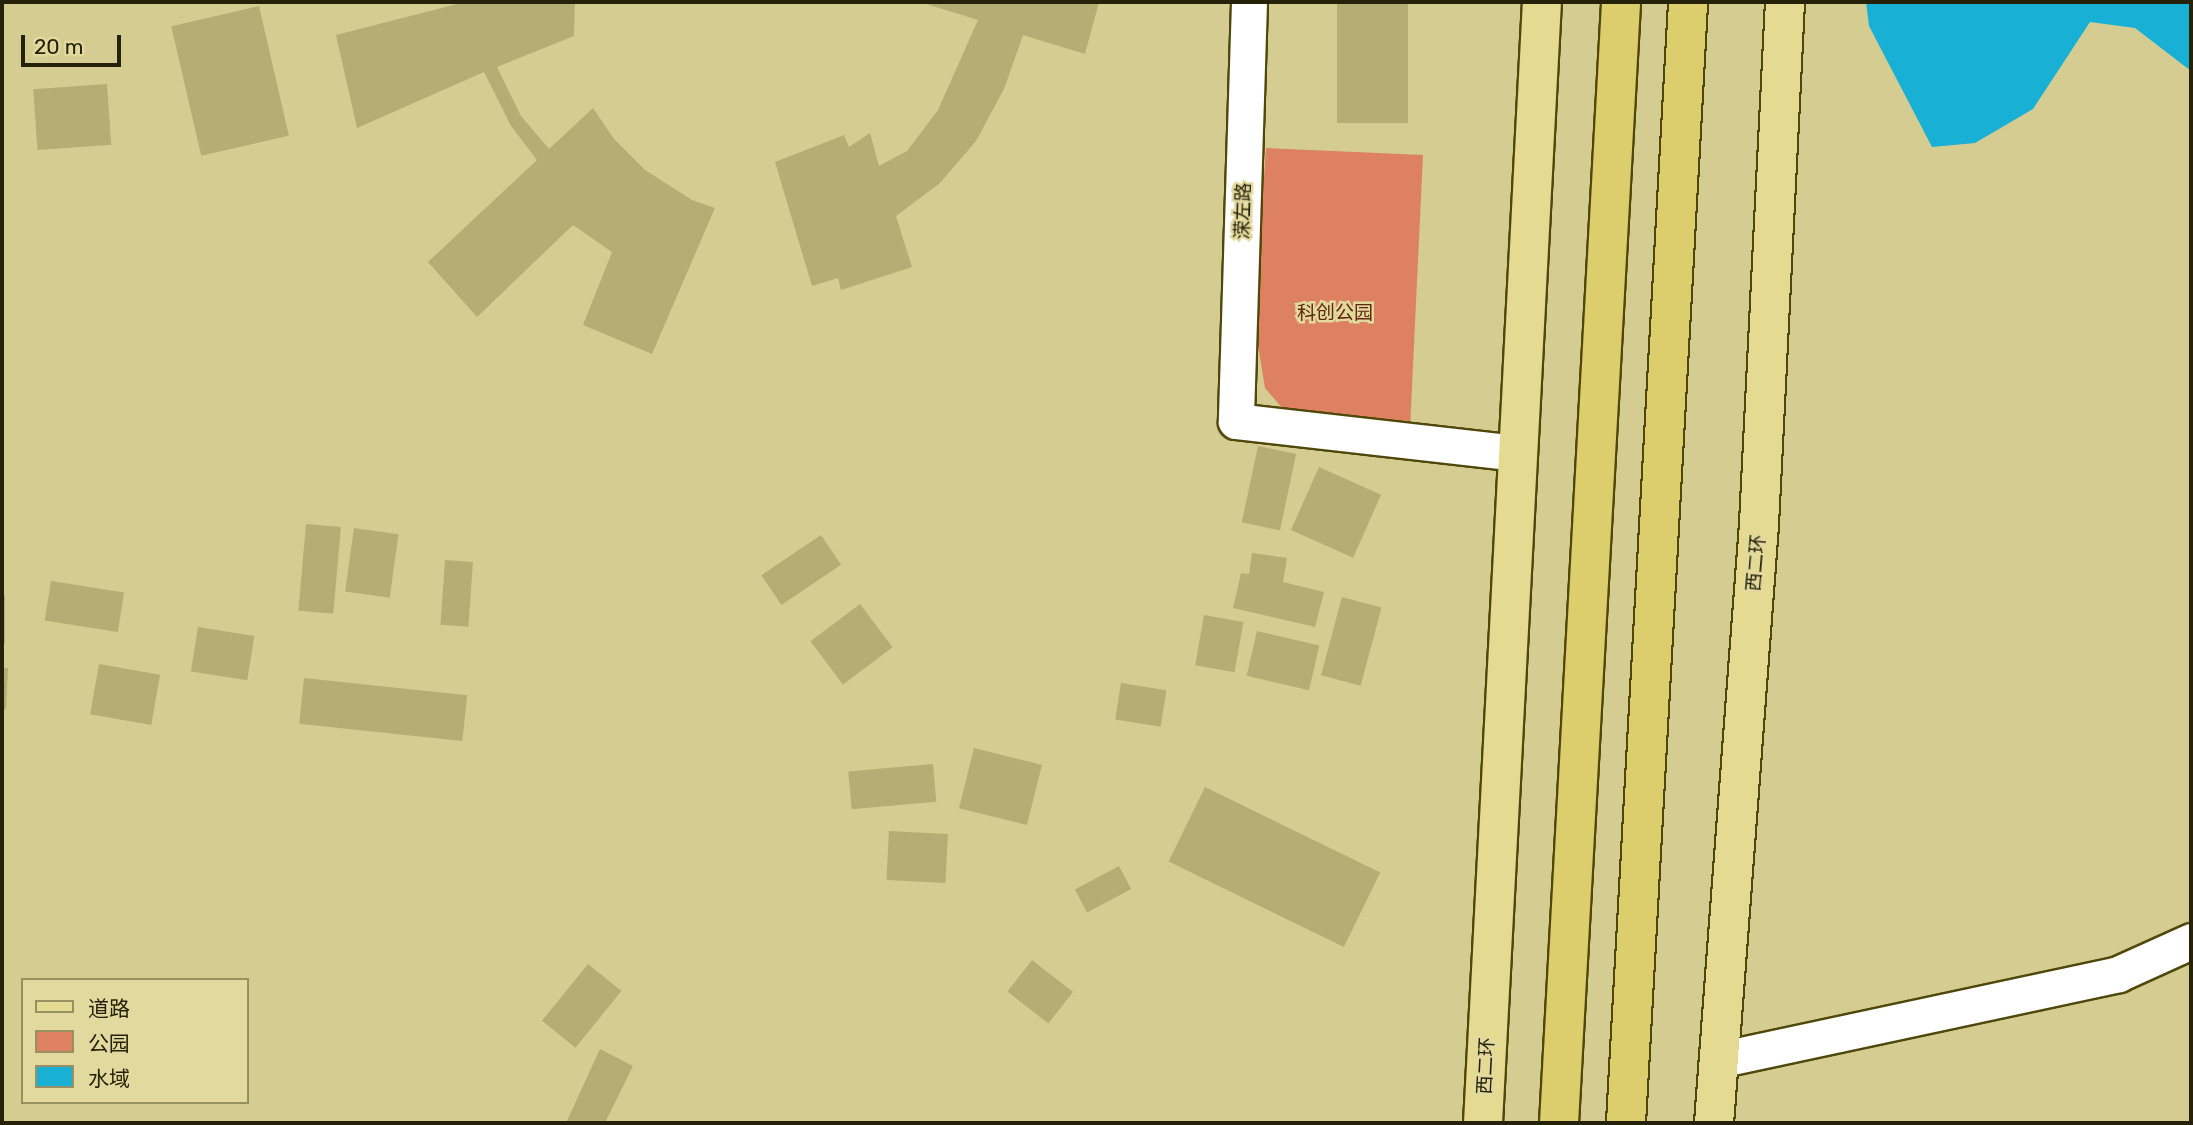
<!DOCTYPE html>
<meta charset="utf-8">
<style>
body{margin:0}
#map{position:relative;width:2193px;height:1125px;overflow:hidden;background:#d5cc92;font-family:Rubik,"Noto Sans SC",sans-serif}
div>[style]{position:absolute}
[style*='--x']{left:calc(var(--x)*1px);top:calc(var(--y)*1px);width:calc(var(--w)*1px);rotate:calc(var(--a)*1deg)}
.green>*{inset:0;background:#dd8160}
.water>*{inset:0;background:#19b0d5}
.building>*{inset:0;background:#b6ad74;transform-origin:0 0}
.roads{filter:drop-shadow(2px 0 #50480a) drop-shadow(-2px 0 #50480a) drop-shadow(0 2px #50480a) drop-shadow(0 -2px #50480a)}
.minor>*{height:35px;margin:-17.5px;padding:0 17.5px;transform-origin:17.5px;border-radius:17.5px;background:#fff}
.primary>*{height:38px;margin:-19px;padding:0 19px;transform-origin:19px;border-radius:19px;background:#e5da91}
.trunk>*{height:38px;margin:-19px;padding:0 19px;transform-origin:19px;border-radius:19px;background:#dcce6c}
span{translate:-50% -50%;white-space:nowrap;text-align:center;line-height:1.15;-webkit-text-stroke:5px #e2d99e;paint-order:stroke}
.street-label{font-size:19px;color:#26220a}
.park-label{font-size:19px;color:#61260f}
.frame{position:absolute;inset:0;border:4px solid #26220a;pointer-events:none}
.legend{position:absolute;left:21px;top:978px;width:228px;height:126px;box-sizing:border-box;background:#e2d99e;border:2px solid #979063;margin:0;padding:9px 12px;list-style:none;font-size:21px;color:#26220a}
.legend li{display:flex;align-items:center;gap:14px;height:35px}
.legend b{width:35px;border:2px solid #979063}
.scale{position:absolute;left:21px;top:35px;width:100px;height:32px;box-sizing:border-box;border:4px solid #26220a;border-top:0;padding-left:9px;font-size:21px;line-height:24px;white-space:nowrap;color:#26220a;-webkit-text-stroke:5px #e2d99e;paint-order:stroke}
</style>
<div id="map">
<div class="green">
<i style="clip-path:polygon(1266px 148px,1423px 155px,1410px 429px,1283px 409px,1265px 388px,1254px 321px)"></i>
</div>
<div class="water">
<i style="clip-path:polygon(1866px 2px,2191px 2px,2191px 71px,2135px 28px,2090px 22px,2033px 109px,1975px 143px,1932px 147px,1869px 26px)"></i>
</div>
<div class="building">
<i style="clip-path:polygon(465px 2px,575px 2px,574px 36px,497px 67px,521px 116px,549px 149px,593px 108px,614px 139px,645px 170px,692px 200px,715px 208px,652px 354px,583px 325px,612px 252px,573px 225px,477px 317px,428px 262px,537px 160px,511px 126px,484px 72px,357px 128px,336px 35px)"></i>
<i style="clip-path:polygon(920px 2px,1099px 2px,1085px 54px,1023px 35px,1004px 89px,976px 141px,940px 183px,896px 216px,912px 267px,841px 290px,838px 278px,812px 286px,775px 162px,844px 135px,849px 147px,870px 133px,879px 166px,907px 151px,938px 110px,978px 20px)"></i>
<i style="left:1337px;top:2px;width:71px;height:121px"></i>
<i style="left:259px;top:6px;width:133px;height:90px;rotate:77deg"></i>
<i style="left:107px;top:84px;width:61px;height:74px;rotate:86deg"></i>
<i style="left:1258px;top:446px;width:39px;height:78px;rotate:12deg"></i>
<i style="left:1319px;top:467px;width:68px;height:69px;rotate:24deg"></i>
<i style="left:306px;top:524px;width:35px;height:87px;rotate:5deg"></i>
<i style="left:354px;top:528px;width:45px;height:64px;rotate:8deg"></i>
<i style="left:821px;top:535px;width:36px;height:72px;rotate:56deg"></i>
<i style="clip-path:polygon(1252px 553px,1287px 558px,1283px 582px,1324px 592px,1315px 627px,1233px 608px,1241px 573px,1249px 574px)"></i>
<i style="left:445px;top:560px;width:28px;height:65px;rotate:4deg"></i>
<i style="left:51px;top:581px;width:74px;height:40px;rotate:9deg"></i>
<i style="left:2px;top:595px;width:3px;height:48px"></i>
<i style="left:1342px;top:597px;width:41px;height:81px;rotate:15deg"></i>
<i style="left:860px;top:604px;width:54px;height:62px;rotate:53deg"></i>
<i style="left:1204px;top:615px;width:40px;height:51px;rotate:10deg"></i>
<i style="left:198px;top:627px;width:57px;height:45px;rotate:9deg"></i>
<i style="left:1257px;top:631px;width:64px;height:46px;rotate:13deg"></i>
<i style="left:99px;top:664px;width:62px;height:51px;rotate:10deg"></i>
<i style="clip-path:polygon(2px 668px,8px 668px,6px 709px,2px 709px)"></i>
<i style="left:304px;top:678px;width:164px;height:46px;rotate:6deg"></i>
<i style="left:1121px;top:683px;width:46px;height:37px;rotate:9deg"></i>
<i style="left:974px;top:748px;width:70px;height:62px;rotate:14deg"></i>
<i style="left:933px;top:764px;width:38px;height:85px;rotate:85deg"></i>
<i style="left:1205px;top:787px;width:195px;height:83px;rotate:26deg"></i>
<i style="left:889px;top:831px;width:59px;height:49px;rotate:3deg"></i>
<i style="left:1119px;top:866px;width:26px;height:50px;rotate:62deg"></i>
<i style="left:1032px;top:960px;width:52px;height:40px;rotate:38deg"></i>
<i style="left:588px;top:964px;width:43px;height:73px;rotate:39deg"></i>
<i style="clip-path:polygon(600px 1049px,633px 1066px,605px 1123px,566px 1123px)"></i>
</div>
<div class="roads">
<div class="minor">
<i style="--x:1249;--y:2;--w:419;--a:91.8"></i>
<i style="--x:1236;--y:421;--w:284;--a:6.5"></i>
<i style="--x:1718;--y:1060;--w:409;--a:-12.1"></i>
<i style="--x:2118;--y:974;--w:80;--a:-24.3"></i>
</div>
<div class="primary">
<i style="--x:1483;--y:1123;--w:1123;--a:-86.99"></i>
<i style="--x:1714;--y:1123;--w:601;--a:-85.7"></i>
<i style="--x:1759;--y:524;--w:523;--a:-87.15"></i>
</div>
<div class="trunk">
<i style="--x:1559;--y:1123;--w:1123;--a:-86.83"></i>
<i style="--x:1626;--y:1123;--w:1123;--a:-86.83"></i>
</div>
</div>
<div class="street-label">
<span style="left:1243px;top:211px;rotate:-88deg">溁左路</span>
<span style="left:1756px;top:563px;rotate:-85deg">西二环</span>
<span style="left:1486px;top:1066px;rotate:-87deg">西二环</span>
</div>
<div class="park-label">
<span style="left:1335px;top:313px">科创公园</span>
</div>
<div class="frame"></div>
<ul class="legend">
<li><b style="height:9px;background:#e5da91"></b>道路</li>
<li><b style="height:19px;background:#dd8160"></b>公园</li>
<li><b style="height:19px;background:#19b0d5"></b>水域</li>
</ul>
<div class="scale">20 m</div>
</div>
